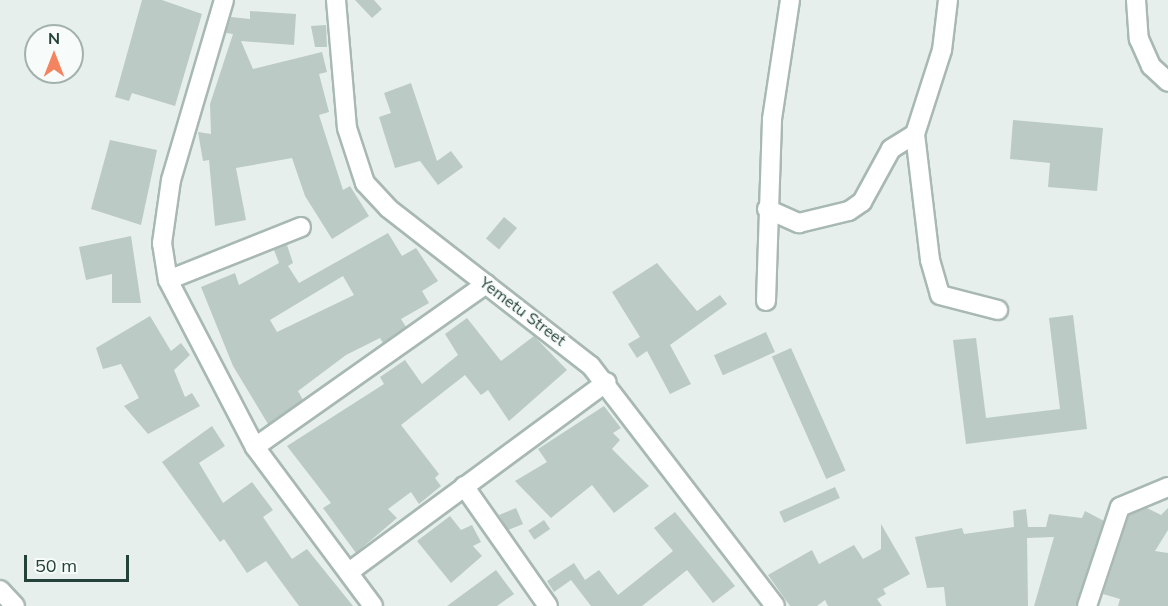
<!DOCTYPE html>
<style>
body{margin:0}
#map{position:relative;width:1168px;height:606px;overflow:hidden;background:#e6efeb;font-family:Mulish,sans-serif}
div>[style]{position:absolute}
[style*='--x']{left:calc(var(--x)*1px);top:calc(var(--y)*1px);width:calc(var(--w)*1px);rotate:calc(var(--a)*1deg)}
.building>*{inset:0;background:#bbcac4;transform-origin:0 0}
.roads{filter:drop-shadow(2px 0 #a8b8b2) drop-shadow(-2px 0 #a8b8b2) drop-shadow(0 2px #a8b8b2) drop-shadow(0 -2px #a8b8b2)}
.minor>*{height:18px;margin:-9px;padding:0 9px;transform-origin:9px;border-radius:9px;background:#fff}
span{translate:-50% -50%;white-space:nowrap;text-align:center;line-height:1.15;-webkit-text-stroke:4.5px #f7fbf9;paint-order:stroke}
.street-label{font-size:16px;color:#24423a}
.north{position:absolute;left:24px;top:24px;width:60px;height:60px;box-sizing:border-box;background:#f7fbf9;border:2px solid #a3b1ad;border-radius:50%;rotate:0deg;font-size:16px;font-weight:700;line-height:24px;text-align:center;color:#24423a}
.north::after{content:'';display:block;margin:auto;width:21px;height:27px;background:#f4845f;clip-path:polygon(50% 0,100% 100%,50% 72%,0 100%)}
.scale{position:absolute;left:24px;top:555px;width:105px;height:27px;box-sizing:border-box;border:3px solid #24423a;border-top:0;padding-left:8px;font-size:18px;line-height:21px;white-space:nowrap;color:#24423a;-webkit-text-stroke:4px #f7fbf9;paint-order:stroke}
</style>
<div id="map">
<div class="building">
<i style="clip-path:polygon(142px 0,162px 0,202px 14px,175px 106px,132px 93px,129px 101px,115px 97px)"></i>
<i style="clip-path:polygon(355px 0,374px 0,382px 9px,372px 18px)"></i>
<i style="clip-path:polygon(250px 11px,296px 14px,294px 45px,241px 41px,253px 69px,322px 52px,327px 72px,319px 74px,329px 112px,319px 115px,343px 190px,350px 186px,369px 216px,332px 239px,305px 196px,292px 158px,236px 168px,246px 220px,215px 226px,209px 160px,203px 161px,198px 132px,211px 134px,210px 104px,233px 34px,226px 33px,231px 17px,250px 19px)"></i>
<i style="clip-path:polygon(326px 25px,327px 47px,315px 47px,311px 26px)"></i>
<i style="clip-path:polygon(411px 83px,437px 161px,451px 151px,463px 167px,438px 185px,420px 161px,395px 168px,379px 117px,391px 113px,384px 93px)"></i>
<i style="clip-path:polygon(1013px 120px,1103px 128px,1097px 191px,1048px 187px,1050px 163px,1010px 159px)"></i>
<i style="clip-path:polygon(110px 140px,157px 150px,141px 225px,91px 209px)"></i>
<i style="left:504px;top:217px;width:17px;height:28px;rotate:40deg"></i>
<i style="clip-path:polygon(evenodd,388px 233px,402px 256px,416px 248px,438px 281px,422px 291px,429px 303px,401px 319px,406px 327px,383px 343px,380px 338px,346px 355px,298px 391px,303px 400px,268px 424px,233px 366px,201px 287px,235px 273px,239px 285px,279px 263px,274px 250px,287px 245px,293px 263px,288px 266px,299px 283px,388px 233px,343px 276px,354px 295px,277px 332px,270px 320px,343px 276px)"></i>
<i style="clip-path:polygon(131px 236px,141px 303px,112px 303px,112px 274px,86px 280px,79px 247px)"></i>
<i style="clip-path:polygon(657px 263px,697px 311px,720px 295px,727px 304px,670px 345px,691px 384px,670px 394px,647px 351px,637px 358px,628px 344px,640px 337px,612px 292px)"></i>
<i style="clip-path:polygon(1073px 315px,1087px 429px,966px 444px,953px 340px,976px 338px,986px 418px,1060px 409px,1049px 318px)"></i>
<i style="clip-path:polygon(150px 316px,171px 351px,181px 343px,190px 355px,174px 370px,185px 397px,192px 393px,200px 406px,148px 434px,124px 406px,139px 398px,121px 364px,103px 369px,96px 348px)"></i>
<i style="clip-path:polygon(467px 318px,501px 361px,534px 336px,567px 370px,509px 421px,488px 390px,481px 395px,465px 375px,401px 425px,439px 474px,435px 478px,441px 486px,419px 504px,411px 492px,388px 509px,397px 518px,356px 553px,323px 508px,331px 503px,287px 446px,384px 384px,380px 377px,405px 360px,422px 384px,458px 355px,445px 334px)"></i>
<i style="left:766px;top:332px;width:22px;height:57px;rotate:66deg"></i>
<i style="left:791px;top:348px;width:134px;height:21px;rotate:66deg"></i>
<i style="clip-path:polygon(604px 406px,621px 428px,613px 433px,620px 440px,612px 449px,649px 486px,614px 513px,592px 485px,551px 518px,515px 481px,547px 462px,538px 449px)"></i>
<i style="clip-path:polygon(212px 426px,225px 446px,199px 463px,223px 503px,252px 482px,273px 510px,263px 517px,292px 559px,307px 549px,353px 606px,299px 606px,266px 561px,247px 573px,224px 539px,220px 542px,162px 462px)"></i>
<i style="left:835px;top:487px;width:12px;height:61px;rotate:66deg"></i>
<i style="clip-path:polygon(516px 508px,523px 524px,508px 530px,499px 515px)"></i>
<i style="clip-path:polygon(1147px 508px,1161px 515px,1168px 508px,1168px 530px,1155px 551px,1168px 553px,1168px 606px,1118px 606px,1120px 599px,1103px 594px,1129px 515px)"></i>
<i style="clip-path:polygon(1026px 509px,1028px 527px,1046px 527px,1049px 514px,1082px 518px,1085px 511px,1104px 521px,1076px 606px,1034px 606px,1054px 537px,1027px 538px,1028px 606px,946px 606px,944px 587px,927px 588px,915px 537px,962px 528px,964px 534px,1014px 527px,1013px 511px)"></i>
<i style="clip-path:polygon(675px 512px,735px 586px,713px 603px,687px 570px,642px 606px,591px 606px,571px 580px,554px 592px,547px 581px,574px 563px,585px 580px,599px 570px,618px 595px,673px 551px,654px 528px)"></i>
<i style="clip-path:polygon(450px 516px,461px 530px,472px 525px,481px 542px,473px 546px,482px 556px,451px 583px,417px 541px)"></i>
<i style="left:544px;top:520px;width:11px;height:19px;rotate:56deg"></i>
<i style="clip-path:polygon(881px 524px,910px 574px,883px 589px,886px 594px,877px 599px,882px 606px,828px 606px,825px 600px,817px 606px,790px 606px,768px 575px,812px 550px,819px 564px,854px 545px,863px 559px,881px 549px)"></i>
<i style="clip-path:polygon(496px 570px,514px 594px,497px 606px,447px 606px)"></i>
</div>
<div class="roads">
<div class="minor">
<i style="--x:224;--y:0;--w:188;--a:106.4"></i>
<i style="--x:171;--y:180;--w:64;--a:98.1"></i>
<i style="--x:162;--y:243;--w:37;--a:81"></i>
<i style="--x:168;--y:280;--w:188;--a:62.5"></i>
<i style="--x:255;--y:447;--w:198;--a:53.4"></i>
<i style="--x:336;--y:0;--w:128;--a:85.1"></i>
<i style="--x:347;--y:128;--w:58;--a:71.9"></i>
<i style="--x:365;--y:183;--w:34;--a:47"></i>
<i style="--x:388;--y:208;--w:257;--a:37.9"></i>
<i style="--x:591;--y:366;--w:302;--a:52.5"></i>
<i style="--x:948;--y:0;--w:50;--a:96.8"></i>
<i style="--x:942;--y:50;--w:88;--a:107.8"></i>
<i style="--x:915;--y:134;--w:127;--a:83.2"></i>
<i style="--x:930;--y:260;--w:36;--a:74"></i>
<i style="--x:940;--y:295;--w:60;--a:14.5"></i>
<i style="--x:1136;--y:0;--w:39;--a:86"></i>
<i style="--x:1139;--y:39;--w:30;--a:66"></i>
<i style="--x:1151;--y:66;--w:23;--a:43"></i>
<i style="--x:767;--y:209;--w:35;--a:24"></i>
<i style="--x:799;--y:223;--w:51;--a:-13.5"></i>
<i style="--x:849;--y:211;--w:16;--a:-35"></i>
<i style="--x:862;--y:202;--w:60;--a:-61.3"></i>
<i style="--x:891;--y:149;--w:28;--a:-32"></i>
<i style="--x:168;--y:280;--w:143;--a:-21.7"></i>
<i style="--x:766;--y:301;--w:182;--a:-88.1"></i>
<i style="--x:772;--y:119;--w:120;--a:-81.4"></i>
<i style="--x:255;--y:447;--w:283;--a:-35.2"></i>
<i style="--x:464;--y:486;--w:146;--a:55"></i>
<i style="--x:349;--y:572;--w:320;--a:-36.4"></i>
<i style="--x:0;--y:590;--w:22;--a:47"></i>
<i style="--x:1087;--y:606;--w:104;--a:-71.6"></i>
<i style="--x:1120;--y:507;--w:52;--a:-22.6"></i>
</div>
</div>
<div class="street-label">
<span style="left:523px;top:311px;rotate:37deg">Yemetu Street</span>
</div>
<div class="north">N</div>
<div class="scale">50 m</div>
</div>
